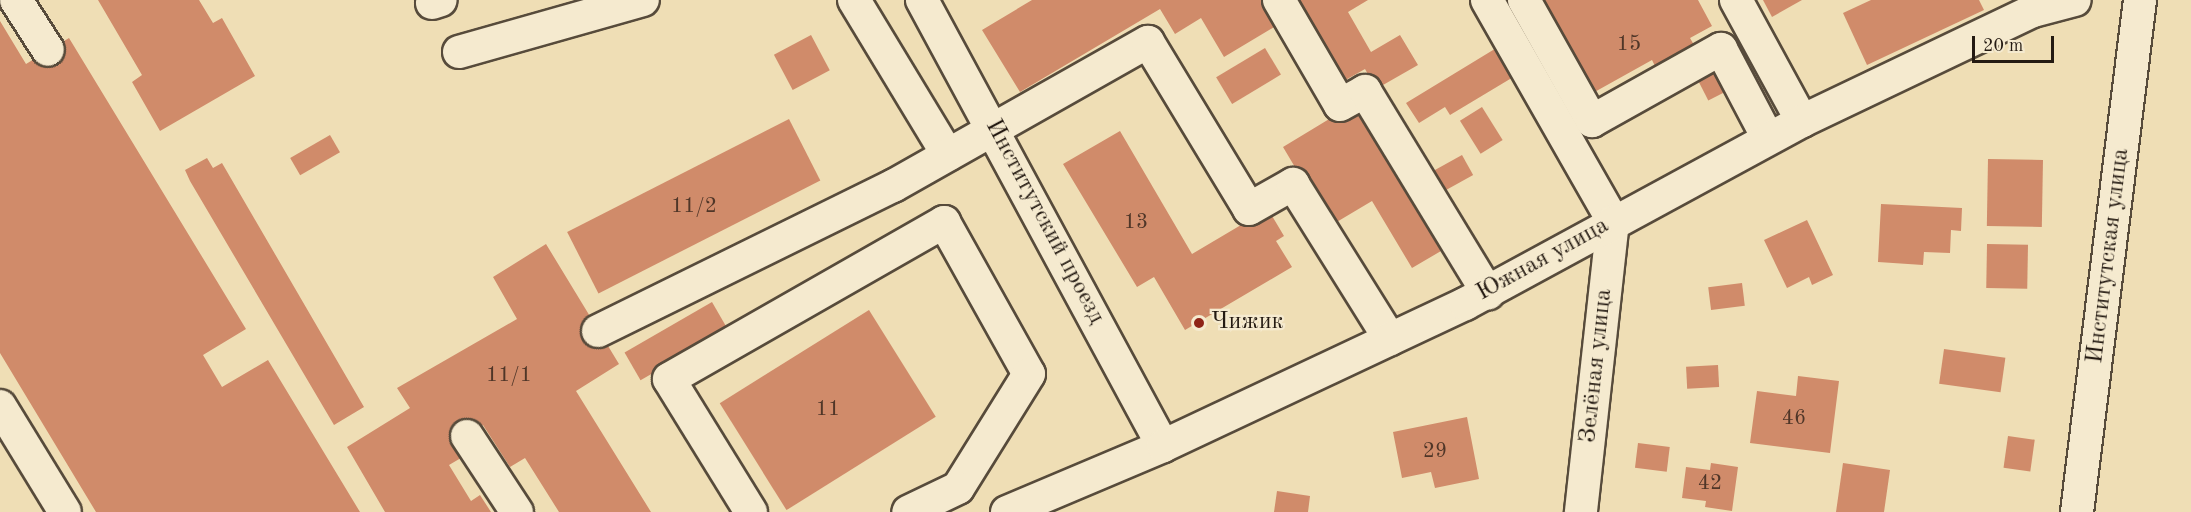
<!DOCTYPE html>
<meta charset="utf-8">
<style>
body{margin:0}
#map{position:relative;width:2191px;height:512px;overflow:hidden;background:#efdeb5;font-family:"Old Standard TT",serif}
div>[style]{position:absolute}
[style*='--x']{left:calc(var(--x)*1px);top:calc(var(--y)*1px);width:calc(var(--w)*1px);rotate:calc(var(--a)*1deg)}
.building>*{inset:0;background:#d08b6a;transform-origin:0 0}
.roads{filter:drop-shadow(2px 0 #574b3b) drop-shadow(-2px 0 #574b3b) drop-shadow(0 2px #574b3b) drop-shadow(0 -2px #574b3b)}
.minor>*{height:32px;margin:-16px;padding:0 16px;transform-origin:16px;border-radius:16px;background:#f5eacf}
.dots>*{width:16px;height:16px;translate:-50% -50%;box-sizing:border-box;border:3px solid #f5eacf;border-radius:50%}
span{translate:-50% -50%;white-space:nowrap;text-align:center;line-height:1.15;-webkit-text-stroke:4.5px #f5eacf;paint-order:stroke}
.number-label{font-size:21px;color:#4f3628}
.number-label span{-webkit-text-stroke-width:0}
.street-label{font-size:24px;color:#241a12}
.poi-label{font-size:24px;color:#241a12}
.left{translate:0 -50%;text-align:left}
.scale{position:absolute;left:1972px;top:36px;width:82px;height:27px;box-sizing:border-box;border:3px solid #241a12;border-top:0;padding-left:8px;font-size:18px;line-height:21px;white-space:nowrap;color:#241a12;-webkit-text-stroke:4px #f5eacf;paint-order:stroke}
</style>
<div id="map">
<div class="building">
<i style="clip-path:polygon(98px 0,199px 0,213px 23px,222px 18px,255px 76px,160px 131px,132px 82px,142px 75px)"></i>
<i style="clip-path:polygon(1032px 0,1268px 0,1281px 23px,1224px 57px,1201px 18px,1175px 34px,1160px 9px,1020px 92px,982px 30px)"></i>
<i style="clip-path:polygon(1295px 0,1368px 0,1348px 12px,1371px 52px,1400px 35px,1418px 65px,1376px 89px,1365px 69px,1342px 82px)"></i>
<i style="clip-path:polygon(1539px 0,1698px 0,1712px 26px,1690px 38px,1698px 52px,1659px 74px,1652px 60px,1591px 94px)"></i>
<i style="clip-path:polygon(1763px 0,1802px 0,1772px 17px)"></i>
<i style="clip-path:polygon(1871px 0,1979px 0,1984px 10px,1867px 65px,1843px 13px)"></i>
<i style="clip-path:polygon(0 21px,26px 64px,69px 38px,246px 329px,203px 355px,222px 387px,268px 360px,360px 512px,96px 512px,0 353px)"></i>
<i style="left:811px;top:35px;width:40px;height:42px;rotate:62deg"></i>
<i style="clip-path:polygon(1498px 47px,1515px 76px,1450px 115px,1445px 107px,1419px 123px,1406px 103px)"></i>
<i style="left:1265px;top:48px;width:31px;height:57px;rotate:59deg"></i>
<i style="left:1721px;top:66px;width:25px;height:27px;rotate:63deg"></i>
<i style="clip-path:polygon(1354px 104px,1441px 251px,1412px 268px,1372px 201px,1330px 226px,1283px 147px)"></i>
<i style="left:1482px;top:107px;width:39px;height:26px;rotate:58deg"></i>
<i style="left:789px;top:119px;width:69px;height:249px;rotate:63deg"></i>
<i style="clip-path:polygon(1120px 131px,1192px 254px,1268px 209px,1284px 236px,1276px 241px,1292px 267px,1185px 330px,1154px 277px,1137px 287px,1063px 164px)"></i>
<i style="left:330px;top:135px;width:20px;height:46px;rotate:60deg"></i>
<i style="left:1462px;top:155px;width:23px;height:34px;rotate:61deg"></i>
<i style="clip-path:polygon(207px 158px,213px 168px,222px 163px,364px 407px,334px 425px,190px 181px,185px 170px)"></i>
<i style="left:1988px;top:159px;width:55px;height:67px;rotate:1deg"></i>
<i style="clip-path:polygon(1881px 204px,1962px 208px,1961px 231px,1951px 230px,1950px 253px,1924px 252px,1923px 265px,1878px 262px)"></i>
<i style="clip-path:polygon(1807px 220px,1833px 275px,1812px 285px,1809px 277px,1787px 288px,1764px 240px)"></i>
<i style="clip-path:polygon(546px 244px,619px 364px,576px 391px,651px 512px,559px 512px,525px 458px,510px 467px,483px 425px,457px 441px,466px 455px,449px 465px,471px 501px,480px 495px,491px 512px,385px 512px,347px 447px,410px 408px,397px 388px,517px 319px,493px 277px)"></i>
<i style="left:1987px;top:244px;width:41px;height:44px;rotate:1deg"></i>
<i style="left:1742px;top:283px;width:23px;height:34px;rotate:83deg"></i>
<i style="left:712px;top:302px;width:32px;height:101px;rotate:60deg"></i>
<i style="left:869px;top:310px;width:126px;height:176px;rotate:58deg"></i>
<i style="left:1944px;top:349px;width:62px;height:35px;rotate:8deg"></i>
<i style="left:1718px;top:365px;width:22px;height:32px;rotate:87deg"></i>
<i style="clip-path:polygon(1798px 376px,1839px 381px,1830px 453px,1750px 443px,1757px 391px,1796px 396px)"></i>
<i style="clip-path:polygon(1467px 417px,1479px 479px,1435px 488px,1431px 472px,1402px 478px,1393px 432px)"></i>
<i style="left:2008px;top:436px;width:27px;height:32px;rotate:8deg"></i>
<i style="left:1638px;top:443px;width:32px;height:25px;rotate:7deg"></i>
<i style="clip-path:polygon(1711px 463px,1738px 467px,1732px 511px,1705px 507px,1706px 501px,1682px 498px,1686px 467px,1710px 470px)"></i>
<i style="clip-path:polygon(1843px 463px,1890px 470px,1884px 512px,1836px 512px)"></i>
<i style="clip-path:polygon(1277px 491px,1310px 496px,1308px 512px,1274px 512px)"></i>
</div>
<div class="roads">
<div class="minor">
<i style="--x:16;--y:0;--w:59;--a:57.4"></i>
<i style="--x:854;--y:0;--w:181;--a:58.8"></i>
<i style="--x:922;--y:0;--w:507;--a:61.62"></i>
<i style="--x:1279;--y:0;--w:121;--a:59.8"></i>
<i style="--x:1340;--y:105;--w:29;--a:-29"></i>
<i style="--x:1365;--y:91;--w:237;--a:58.7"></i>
<i style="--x:1487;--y:0;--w:254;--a:60.3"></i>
<i style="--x:1613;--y:221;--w:293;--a:96.3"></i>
<i style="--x:1524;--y:0;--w:139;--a:60.7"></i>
<i style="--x:1592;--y:121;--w:148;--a:-29.2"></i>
<i style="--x:1721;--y:49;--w:101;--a:62.2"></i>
<i style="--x:1736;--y:0;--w:138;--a:61.4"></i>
<i style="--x:432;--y:3;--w:9;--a:-18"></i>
<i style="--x:459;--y:52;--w:191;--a:-15.8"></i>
<i style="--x:598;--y:331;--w:329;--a:-26.2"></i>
<i style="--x:893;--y:186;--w:293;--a:-29.5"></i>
<i style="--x:1148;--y:42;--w:195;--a:58.8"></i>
<i style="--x:1249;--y:209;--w:51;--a:-29.6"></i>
<i style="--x:1293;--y:184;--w:183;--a:58"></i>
<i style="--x:0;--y:406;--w:124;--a:58.5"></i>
<i style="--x:467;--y:436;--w:91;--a:56.7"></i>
<i style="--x:751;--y:512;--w:156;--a:-121.7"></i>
<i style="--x:669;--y:379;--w:317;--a:-29.7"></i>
<i style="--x:944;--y:222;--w:174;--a:60.8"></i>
<i style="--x:1029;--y:374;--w:134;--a:121.9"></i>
<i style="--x:958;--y:488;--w:55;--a:154.4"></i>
<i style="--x:1007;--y:512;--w:169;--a:-22.9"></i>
<i style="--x:1163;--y:446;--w:334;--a:-25.2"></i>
<i style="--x:1465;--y:304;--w:383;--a:-28.5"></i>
<i style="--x:1802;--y:121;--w:256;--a:-25.5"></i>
<i style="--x:2033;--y:11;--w:43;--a:-14.7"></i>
<i style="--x:2077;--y:512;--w:516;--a:-82.99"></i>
</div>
</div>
<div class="dots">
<i style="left:1199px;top:323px;background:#8f2418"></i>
</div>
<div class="number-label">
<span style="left:1629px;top:45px">15</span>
<span style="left:694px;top:207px">11/2</span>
<span style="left:1136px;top:223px">13</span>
<span style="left:509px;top:376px">11/1</span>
<span style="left:828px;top:410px">11</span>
<span style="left:1794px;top:419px">46</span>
<span style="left:1435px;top:452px">29</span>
<span style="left:1710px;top:484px">42</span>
</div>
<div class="street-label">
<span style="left:1044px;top:222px;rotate:62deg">Институтский проезд</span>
<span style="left:2109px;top:256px;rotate:-83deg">Институтская улица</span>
<span style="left:1543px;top:260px;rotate:-29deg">Южная улица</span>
<span style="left:1597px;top:366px;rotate:-84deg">Зелёная улица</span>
</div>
<div class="poi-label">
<span class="left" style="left:1211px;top:323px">Чижик</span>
</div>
<div class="scale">20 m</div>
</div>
